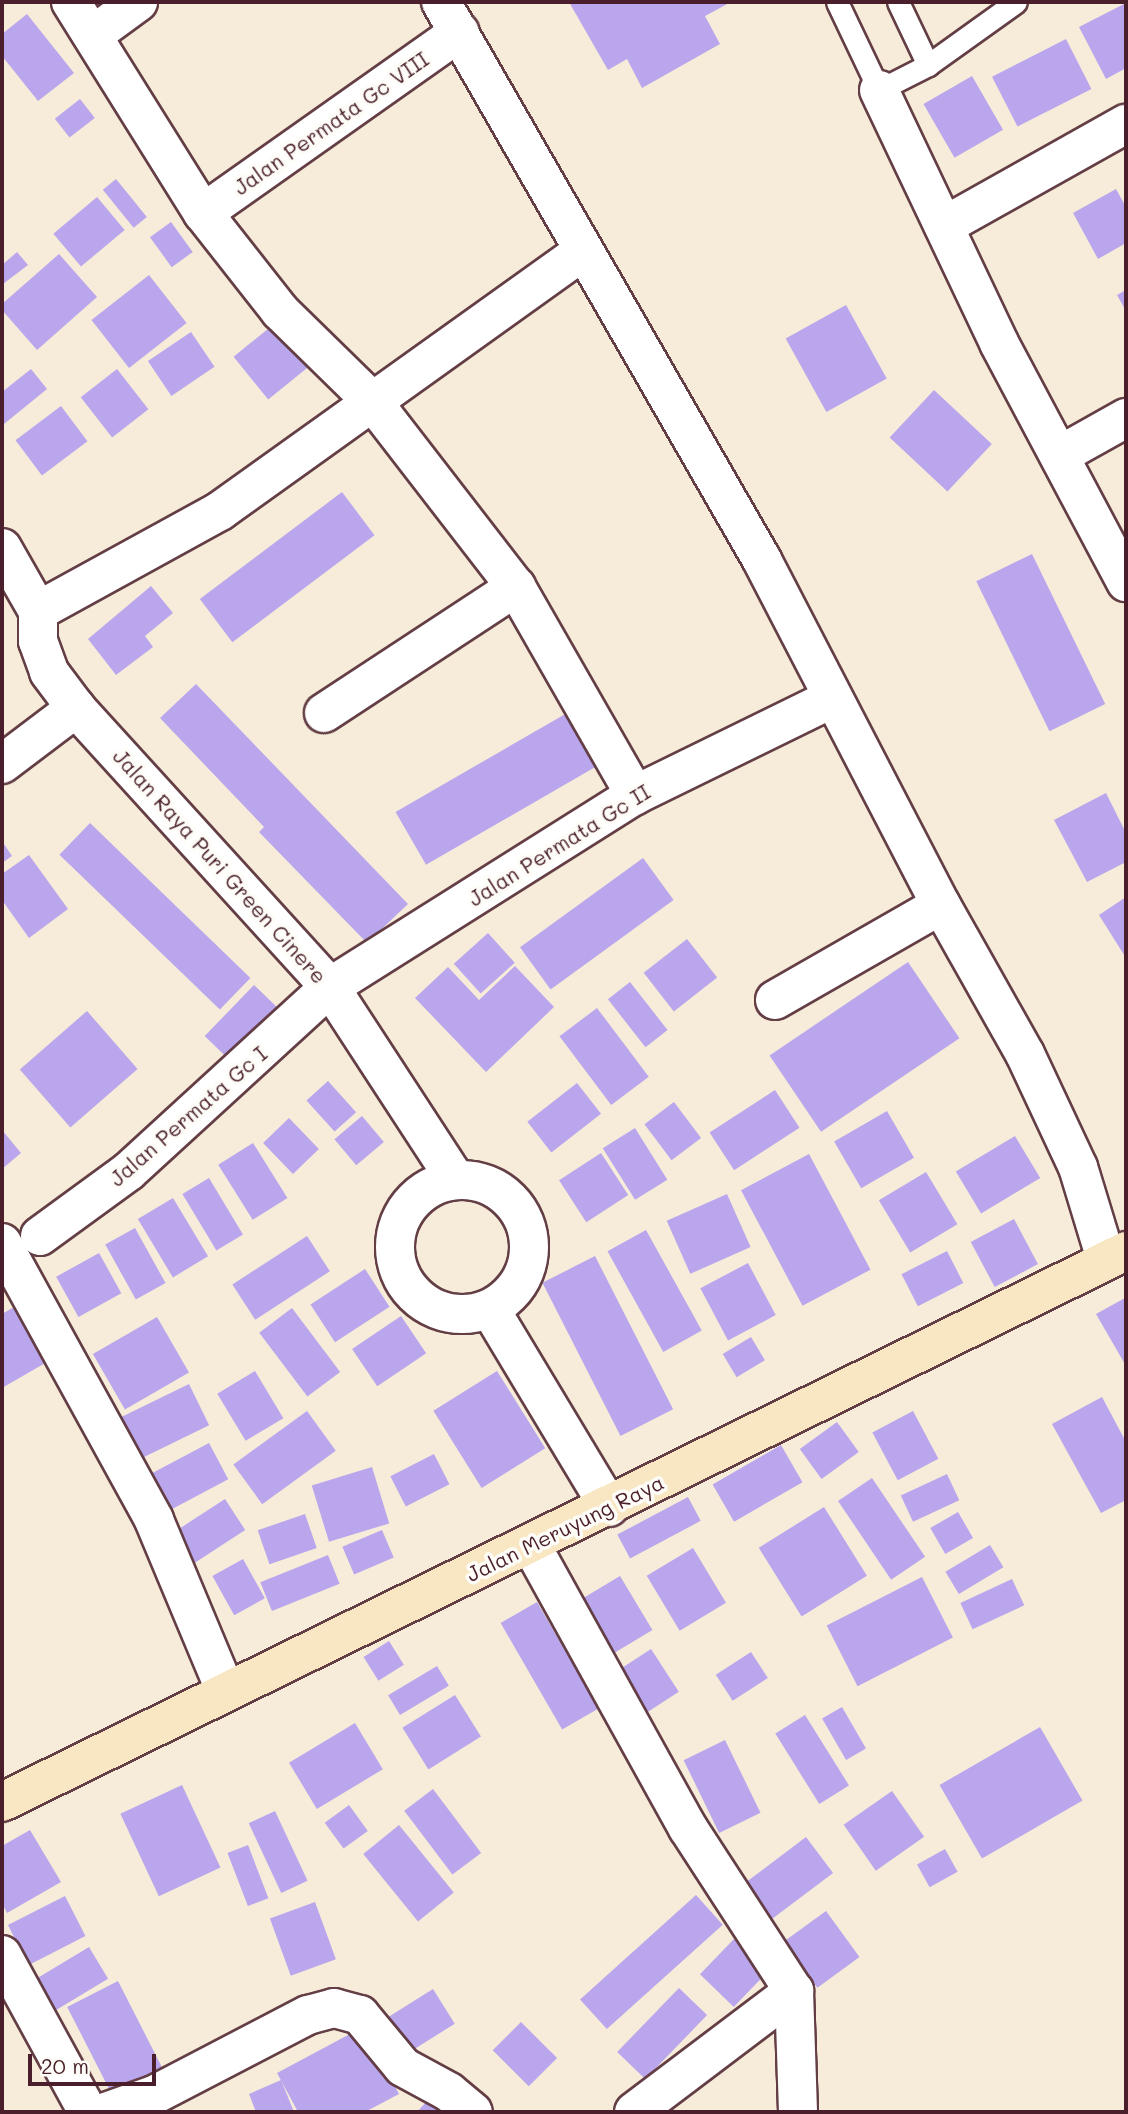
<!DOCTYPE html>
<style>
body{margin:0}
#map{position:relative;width:1128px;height:2114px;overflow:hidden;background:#f7ecda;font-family:Mali,sans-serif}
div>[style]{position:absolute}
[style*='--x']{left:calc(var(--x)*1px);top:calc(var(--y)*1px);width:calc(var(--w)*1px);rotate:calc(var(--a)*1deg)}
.building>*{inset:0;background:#b9a6ec;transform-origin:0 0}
.roads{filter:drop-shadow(2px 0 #643e45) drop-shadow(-2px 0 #643e45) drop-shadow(0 2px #643e45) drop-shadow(0 -2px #643e45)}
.service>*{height:21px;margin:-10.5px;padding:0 10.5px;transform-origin:10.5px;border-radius:10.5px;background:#fff}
.minor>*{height:38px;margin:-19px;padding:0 19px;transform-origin:19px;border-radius:19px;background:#fff}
.minor>.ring{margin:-19px;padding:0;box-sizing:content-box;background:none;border:38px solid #fff;border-radius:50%}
.secondary>*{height:38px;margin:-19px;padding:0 19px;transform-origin:19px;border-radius:19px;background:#f9e7c3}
span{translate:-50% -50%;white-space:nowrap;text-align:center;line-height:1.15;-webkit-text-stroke:7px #fdfcf7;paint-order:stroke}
.street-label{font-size:21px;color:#4a1f2b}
.frame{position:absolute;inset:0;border:4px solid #4a1f2b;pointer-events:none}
.scale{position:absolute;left:28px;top:2054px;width:128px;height:32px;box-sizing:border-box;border:4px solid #4a1f2b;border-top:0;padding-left:9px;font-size:21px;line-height:24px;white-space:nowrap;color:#4a1f2b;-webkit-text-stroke:5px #fdfcf7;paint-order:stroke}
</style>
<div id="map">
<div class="building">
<i style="clip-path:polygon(569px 2px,731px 2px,705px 16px,720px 44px,642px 88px,627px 59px,608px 70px)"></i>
<i style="clip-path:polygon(1126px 3px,1126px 68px,1106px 79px,1079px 27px)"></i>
<i style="clip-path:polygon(27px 14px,74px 73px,38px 101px,2px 56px,2px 34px)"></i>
<i style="left:1066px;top:39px;width:56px;height:83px;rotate:63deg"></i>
<i style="left:972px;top:76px;width:62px;height:56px;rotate:60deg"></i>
<i style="left:80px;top:99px;width:24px;height:32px;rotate:52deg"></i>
<i style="left:116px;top:179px;width:49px;height:17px;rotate:51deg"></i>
<i style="clip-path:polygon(1116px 189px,1126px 207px,1126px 243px,1098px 259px,1073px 213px)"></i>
<i style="left:97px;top:197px;width:43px;height:57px;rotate:50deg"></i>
<i style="left:171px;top:222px;width:37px;height:26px;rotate:54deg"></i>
<i style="clip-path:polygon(17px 252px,28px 265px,3px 284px,2px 265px)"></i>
<i style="clip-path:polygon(59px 254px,97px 297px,37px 350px,2px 310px,2px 304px)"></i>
<i style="left:149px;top:275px;width:61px;height:73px;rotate:52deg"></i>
<i style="clip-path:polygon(1126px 290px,1126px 311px,1117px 295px)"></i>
<i style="left:846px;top:305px;width:84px;height:69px;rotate:61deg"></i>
<i style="left:274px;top:324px;width:55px;height:52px;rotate:51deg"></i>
<i style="left:191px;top:332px;width:42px;height:52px;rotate:56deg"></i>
<i style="clip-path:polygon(31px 369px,47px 389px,4px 424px,2px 392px)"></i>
<i style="left:117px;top:369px;width:51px;height:46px;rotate:52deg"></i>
<i style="left:934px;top:390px;width:79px;height:65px;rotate:43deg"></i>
<i style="left:61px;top:406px;width:44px;height:57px;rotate:53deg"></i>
<i style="left:342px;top:492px;width:54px;height:178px;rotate:53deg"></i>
<i style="left:1032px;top:554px;width:167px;height:62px;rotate:64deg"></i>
<i style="clip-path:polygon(151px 586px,173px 613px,145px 636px,153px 647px,116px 675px,88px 639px)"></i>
<i style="clip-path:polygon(196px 684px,408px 904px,367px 943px,259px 832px,264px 827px,160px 718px)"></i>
<i style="left:567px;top:713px;width:61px;height:198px;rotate:60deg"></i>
<i style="clip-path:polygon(1106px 793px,1126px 833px,1126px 862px,1087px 882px,1054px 820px)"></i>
<i style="left:90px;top:823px;width:223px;height:44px;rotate:44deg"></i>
<i style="clip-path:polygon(2px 841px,12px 856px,2px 863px)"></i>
<i style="clip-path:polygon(29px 855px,68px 909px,29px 938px,2px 900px,2px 874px)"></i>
<i style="left:643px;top:858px;width:52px;height:152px;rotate:54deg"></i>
<i style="clip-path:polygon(1126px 897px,1126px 958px,1099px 915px)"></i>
<i style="left:488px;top:933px;width:40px;height:46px;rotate:48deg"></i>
<i style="left:687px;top:939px;width:49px;height:55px;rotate:52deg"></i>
<i style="left:908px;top:962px;width:92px;height:167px;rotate:56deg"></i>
<i style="clip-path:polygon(515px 966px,554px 1007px,486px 1072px,415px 998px,448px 967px,479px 1000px)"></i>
<i style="left:630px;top:982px;width:61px;height:28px;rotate:52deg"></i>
<i style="left:254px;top:985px;width:43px;height:71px;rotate:44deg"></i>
<i style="left:597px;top:1008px;width:86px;height:47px;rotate:53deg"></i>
<i style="left:87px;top:1011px;width:77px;height:89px;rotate:49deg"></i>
<i style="left:328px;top:1081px;width:42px;height:29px;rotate:48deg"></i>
<i style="left:577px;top:1083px;width:39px;height:63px;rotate:52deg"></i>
<i style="left:775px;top:1090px;width:45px;height:78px;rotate:57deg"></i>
<i style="left:674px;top:1102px;width:45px;height:37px;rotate:53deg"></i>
<i style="left:887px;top:1111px;width:54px;height:61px;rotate:60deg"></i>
<i style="left:362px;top:1116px;width:34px;height:36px;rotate:50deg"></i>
<i style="left:289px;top:1118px;width:43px;height:36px;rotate:46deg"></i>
<i style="left:635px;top:1128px;width:61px;height:38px;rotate:58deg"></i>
<i style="clip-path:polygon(2px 1130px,21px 1153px,2px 1169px)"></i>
<i style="left:1015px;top:1136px;width:49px;height:69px;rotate:59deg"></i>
<i style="left:253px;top:1143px;width:65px;height:41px;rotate:58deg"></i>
<i style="left:601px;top:1153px;width:50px;height:50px;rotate:57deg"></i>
<i style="left:809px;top:1154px;width:131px;height:77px;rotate:62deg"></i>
<i style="left:926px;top:1172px;width:61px;height:55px;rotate:59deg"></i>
<i style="left:209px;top:1178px;width:66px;height:31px;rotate:59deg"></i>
<i style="left:727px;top:1194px;width:58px;height:66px;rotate:66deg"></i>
<i style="left:173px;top:1198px;width:68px;height:41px;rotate:59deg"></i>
<i style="left:1014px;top:1219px;width:51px;height:49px;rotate:62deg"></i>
<i style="left:135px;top:1228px;width:63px;height:34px;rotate:61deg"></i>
<i style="left:646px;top:1230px;width:115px;height:44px;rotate:61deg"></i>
<i style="left:307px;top:1236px;width:42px;height:89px;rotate:57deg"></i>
<i style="left:947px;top:1251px;width:36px;height:51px;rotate:63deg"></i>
<i style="left:99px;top:1253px;width:46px;height:49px;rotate:61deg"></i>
<i style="left:595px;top:1256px;width:172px;height:59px;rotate:63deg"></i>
<i style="left:748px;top:1263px;width:59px;height:54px;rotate:62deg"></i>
<i style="left:365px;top:1269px;width:45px;height:65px;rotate:57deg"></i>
<i style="clip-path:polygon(1125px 1298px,1126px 1299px,1126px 1366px,1096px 1314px)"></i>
<i style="clip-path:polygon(14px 1307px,47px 1362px,2px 1388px,2px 1314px)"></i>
<i style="left:292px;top:1308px;width:80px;height:41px;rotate:53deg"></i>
<i style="left:401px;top:1316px;width:45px;height:59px;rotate:56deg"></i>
<i style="left:157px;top:1317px;width:64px;height:74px;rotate:60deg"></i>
<i style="left:751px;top:1337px;width:27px;height:33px;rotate:59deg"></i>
<i style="left:255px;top:1371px;width:55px;height:44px;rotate:59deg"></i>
<i style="left:497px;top:1371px;width:91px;height:75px;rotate:58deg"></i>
<i style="left:189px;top:1384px;width:46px;height:77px;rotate:64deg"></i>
<i style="clip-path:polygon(1102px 1397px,1126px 1442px,1126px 1500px,1101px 1513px,1052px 1424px)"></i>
<i style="left:307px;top:1411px;width:49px;height:91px;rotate:54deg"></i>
<i style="left:913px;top:1411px;width:54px;height:46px;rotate:62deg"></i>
<i style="left:837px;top:1422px;width:37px;height:46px;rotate:54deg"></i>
<i style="left:209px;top:1443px;width:41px;height:71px;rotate:62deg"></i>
<i style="left:781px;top:1445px;width:43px;height:79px;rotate:60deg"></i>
<i style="left:434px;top:1454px;width:34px;height:49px;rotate:63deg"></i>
<i style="left:372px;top:1467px;width:59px;height:63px;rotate:73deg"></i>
<i style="left:947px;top:1474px;width:29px;height:51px;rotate:65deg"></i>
<i style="left:872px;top:1478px;width:95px;height:41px;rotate:56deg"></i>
<i style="left:688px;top:1497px;width:27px;height:80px;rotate:62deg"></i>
<i style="left:225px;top:1499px;width:37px;height:65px;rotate:57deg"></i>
<i style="left:824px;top:1507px;width:81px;height:77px;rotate:58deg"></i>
<i style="left:958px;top:1512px;width:30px;height:32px;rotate:60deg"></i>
<i style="left:305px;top:1514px;width:36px;height:50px;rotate:71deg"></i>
<i style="left:382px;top:1530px;width:30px;height:43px;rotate:67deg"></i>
<i style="left:990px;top:1545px;width:26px;height:52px;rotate:59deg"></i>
<i style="left:693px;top:1548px;width:64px;height:54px;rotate:59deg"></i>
<i style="left:328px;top:1555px;width:31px;height:73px;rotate:68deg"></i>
<i style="left:243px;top:1559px;width:45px;height:35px;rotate:61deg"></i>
<i style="left:620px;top:1576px;width:63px;height:52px;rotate:59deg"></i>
<i style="left:922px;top:1577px;width:68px;height:107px;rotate:63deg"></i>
<i style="left:1012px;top:1579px;width:29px;height:57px;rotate:65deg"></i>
<i style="left:537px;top:1602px;width:123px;height:42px;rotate:60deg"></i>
<i style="left:389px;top:1641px;width:28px;height:30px;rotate:58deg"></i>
<i style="left:651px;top:1649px;width:51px;height:49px;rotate:57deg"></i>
<i style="left:751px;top:1652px;width:31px;height:42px;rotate:57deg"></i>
<i style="left:437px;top:1666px;width:23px;height:57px;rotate:59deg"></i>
<i style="left:455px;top:1695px;width:49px;height:62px;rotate:58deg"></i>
<i style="left:842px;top:1707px;width:48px;height:23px;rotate:60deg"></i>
<i style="left:805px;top:1715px;width:83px;height:35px;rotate:58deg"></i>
<i style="left:355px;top:1723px;width:54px;height:77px;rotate:59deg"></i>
<i style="left:1040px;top:1727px;width:85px;height:116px;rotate:60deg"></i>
<i style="left:725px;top:1740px;width:81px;height:46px;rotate:64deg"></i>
<i style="left:182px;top:1785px;width:91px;height:68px;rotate:65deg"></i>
<i style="left:433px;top:1789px;width:80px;height:36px;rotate:53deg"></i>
<i style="left:892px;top:1791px;width:56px;height:59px;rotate:55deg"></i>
<i style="left:349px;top:1805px;width:32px;height:30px;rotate:54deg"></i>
<i style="left:275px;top:1811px;width:77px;height:29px;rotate:65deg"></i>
<i style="left:399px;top:1825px;width:87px;height:46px;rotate:51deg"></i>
<i style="clip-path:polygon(30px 1830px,61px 1882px,7px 1913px,2px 1903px,2px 1846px)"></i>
<i style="left:806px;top:1837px;width:45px;height:89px;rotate:53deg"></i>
<i style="left:248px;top:1845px;width:57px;height:22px;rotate:69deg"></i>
<i style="left:945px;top:1849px;width:26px;height:32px;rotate:61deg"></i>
<i style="left:696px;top:1895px;width:40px;height:156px;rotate:48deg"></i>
<i style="left:65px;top:1896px;width:45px;height:64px;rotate:63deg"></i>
<i style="left:315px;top:1902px;width:61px;height:48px;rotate:70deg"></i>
<i style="left:826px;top:1911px;width:57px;height:52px;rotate:54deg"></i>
<i style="left:734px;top:1939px;width:47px;height:49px;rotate:44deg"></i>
<i style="left:89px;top:1947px;width:37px;height:62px;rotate:59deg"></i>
<i style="left:118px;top:1981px;width:97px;height:57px;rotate:63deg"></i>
<i style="left:679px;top:1988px;width:39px;height:89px;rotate:44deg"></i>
<i style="left:433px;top:1989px;width:41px;height:55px;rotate:58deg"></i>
<i style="left:521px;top:2022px;width:51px;height:40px;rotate:45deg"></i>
<i style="clip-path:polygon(363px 2027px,399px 2094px,365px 2112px,298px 2112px,277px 2073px)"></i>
<i style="clip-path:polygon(281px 2080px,294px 2112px,256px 2112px,249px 2094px)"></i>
<i style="clip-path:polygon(428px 2100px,440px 2112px,417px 2112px)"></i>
</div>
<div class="roads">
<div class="service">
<i style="--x:837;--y:2;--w:98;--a:64.5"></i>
<i style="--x:879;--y:90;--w:55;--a:-27"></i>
<i style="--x:928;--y:65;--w:108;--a:-35.6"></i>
<i style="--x:898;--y:2;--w:70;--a:64.5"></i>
</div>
<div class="minor">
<i style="--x:71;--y:2;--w:249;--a:58"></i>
<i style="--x:203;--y:213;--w:125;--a:51.8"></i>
<i style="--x:280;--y:311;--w:129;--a:44.4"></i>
<i style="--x:372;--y:401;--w:235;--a:52.3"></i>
<i style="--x:516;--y:587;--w:240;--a:60.2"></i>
<i style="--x:441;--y:2;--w:644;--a:60.09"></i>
<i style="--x:762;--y:560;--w:389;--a:62.6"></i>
<i style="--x:941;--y:905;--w:171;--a:60.6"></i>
<i style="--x:1025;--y:1054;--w:125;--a:64.9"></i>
<i style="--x:1078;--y:1167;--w:96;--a:73.1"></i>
<i style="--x:93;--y:35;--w:56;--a:-36.3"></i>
<i style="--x:879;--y:90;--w:280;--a:64.6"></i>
<i style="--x:999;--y:343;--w:271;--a:62"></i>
<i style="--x:203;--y:213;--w:314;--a:-35.2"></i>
<i style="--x:944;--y:226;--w:209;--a:-29.3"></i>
<i style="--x:1060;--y:455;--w:76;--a:-29.3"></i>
<i style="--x:2;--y:548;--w:73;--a:60.3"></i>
<i style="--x:38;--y:611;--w:30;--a:90"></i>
<i style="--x:38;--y:641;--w:33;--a:70"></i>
<i style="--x:49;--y:672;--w:45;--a:53.1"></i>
<i style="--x:76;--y:708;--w:377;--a:47.7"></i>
<i style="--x:330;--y:987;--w:230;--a:56.9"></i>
<i style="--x:38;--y:611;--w:208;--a:-28.8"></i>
<i style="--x:220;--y:511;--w:445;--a:-35.6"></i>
<i style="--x:324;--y:713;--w:230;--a:-33.3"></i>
<i style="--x:2;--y:764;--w:93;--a:-37.1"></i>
<i style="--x:775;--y:1000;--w:191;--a:-29.8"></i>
<i class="ring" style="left:395px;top:1180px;width:96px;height:96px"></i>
<i style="--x:40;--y:1236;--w:110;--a:-36.1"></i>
<i style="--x:129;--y:1171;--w:273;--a:-42.5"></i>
<i style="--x:330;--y:987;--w:360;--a:-32.2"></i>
<i style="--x:635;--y:795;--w:220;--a:-26.1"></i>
<i style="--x:2;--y:1243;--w:316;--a:61.2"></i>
<i style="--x:154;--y:1520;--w:184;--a:67.3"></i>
<i style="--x:490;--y:1309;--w:231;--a:59"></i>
<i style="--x:531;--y:1545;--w:324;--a:61"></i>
<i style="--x:688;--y:1828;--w:194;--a:57"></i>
<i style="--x:794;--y:1991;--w:121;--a:88.1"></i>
<i style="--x:2;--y:1955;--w:179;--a:61.3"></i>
<i style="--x:106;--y:2112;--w:51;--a:-19.5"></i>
<i style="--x:154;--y:2095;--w:174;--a:-27.5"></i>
<i style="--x:308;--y:2015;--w:27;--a:-15"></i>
<i style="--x:334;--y:2008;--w:27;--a:15"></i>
<i style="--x:360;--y:2015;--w:67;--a:50.4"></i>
<i style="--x:403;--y:2067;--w:52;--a:28.5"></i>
<i style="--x:449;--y:2092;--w:31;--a:40"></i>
<i style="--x:634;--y:2112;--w:201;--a:-37.1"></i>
</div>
<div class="secondary">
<i style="--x:2;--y:1802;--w:1252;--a:-26.11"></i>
</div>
</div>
<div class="street-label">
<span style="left:331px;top:123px;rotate:-35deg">Jalan Permata Gc VIII</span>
<span style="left:559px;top:845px;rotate:-32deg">Jalan Permata Gc II</span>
<span style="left:220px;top:866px;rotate:48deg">Jalan Raya Puri Green Cinere</span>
<span style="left:188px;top:1116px;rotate:-41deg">Jalan Permata Gc I</span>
<span style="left:565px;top:1528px;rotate:-26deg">Jalan Meruyung Raya</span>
</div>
<div class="frame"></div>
<div class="scale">20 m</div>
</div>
